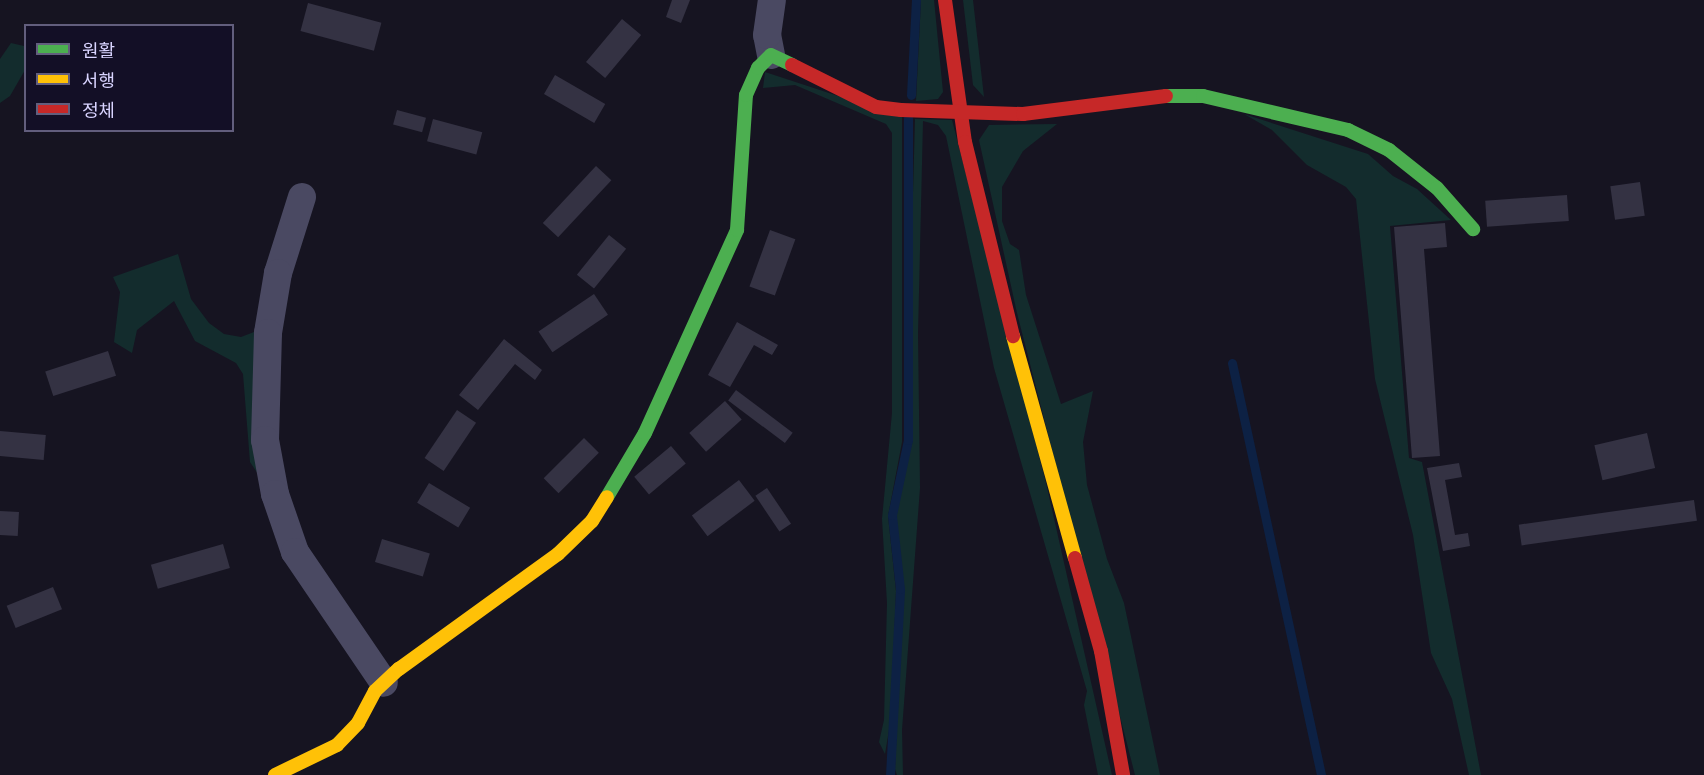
<!DOCTYPE html>
<meta charset="utf-8">
<style>
body{margin:0}
#map{position:relative;width:1704px;height:775px;overflow:hidden;background:#161421;font-family:"Roboto Condensed","Noto Sans KR",sans-serif}
div>[style]{position:absolute}
[style*='--x']{left:calc(var(--x)*1px);top:calc(var(--y)*1px);width:calc(var(--w)*1px);rotate:calc(var(--a)*1deg)}
.green>*{inset:0;background:#132c2d}
.stream>*{height:9px;margin:-4.5px;padding:0 4.5px;transform-origin:4.5px;border-radius:4.5px;background:#0d2144}
.building>*{inset:0;background:#343243;transform-origin:0 0}
.street>*{height:28px;margin:-14px;padding:0 14px;transform-origin:14px;border-radius:14px;background:#4a4962}
.fast>*{height:14px;margin:-7px;padding:0 7px;transform-origin:7px;border-radius:7px;background:#4caf50}
.slow>*{height:14px;margin:-7px;padding:0 7px;transform-origin:7px;border-radius:7px;background:#ffc107}
.jam>*{height:14px;margin:-7px;padding:0 7px;transform-origin:7px;border-radius:7px;background:#c62828}
span{translate:-50% -50%;white-space:nowrap;text-align:center;line-height:1.15;-webkit-text-stroke:4.5px #130f26;paint-order:stroke}
.legend{position:absolute;left:24px;top:24px;width:210px;height:108px;box-sizing:border-box;background:#130f26;border:2px solid #625e7d;margin:0;padding:8px 10px;list-style:none;font-size:18px;color:#d9d4ff}
.legend li{display:flex;align-items:center;gap:12px;height:30px}
.legend b{width:30px;border:2px solid #625e7d}
</style>
<div id="map">
<div class="green">
<i style="clip-path:polygon(921px 0,934px 0,943px 92px,938px 99px,916px 101px)"></i>
<i style="clip-path:polygon(963px 0,973px 0,984px 97px,973px 85px)"></i>
<i style="clip-path:polygon(11px 43px,24px 46px,25px 70px,10px 96px,0 103px,0 59px)"></i>
<i style="clip-path:polygon(765px 72px,902px 117px,902px 442px,888px 516px,896px 591px,891px 718px,885px 754px,879px 742px,884px 720px,887px 603px,882px 519px,892px 413px,892px 133px,886px 124px,795px 85px,763px 88px)"></i>
<i style="clip-path:polygon(1244px 114px,1368px 154px,1393px 176px,1417px 189px,1451px 220px,1390px 226px,1409px 458px,1422px 462px,1481px 775px,1469px 775px,1452px 699px,1431px 653px,1413px 535px,1375px 379px,1356px 199px,1346px 187px,1307px 165px,1272px 130px)"></i>
<i style="clip-path:polygon(915px 119px,952px 120px,1046px 483px,1112px 775px,1098px 775px,1084px 705px,1087px 691px,994px 368px,946px 136px,938px 125px,923px 121px,918px 334px,920px 488px,902px 730px,903px 775px,897px 775px,895px 769px,903px 588px,896px 514px,911px 439px,909px 341px)"></i>
<i style="clip-path:polygon(1057px 124px,1023px 151px,1002px 187px,1002px 221px,1010px 244px,1019px 250px,1026px 295px,1061px 404px,1093px 391px,1083px 442px,1087px 485px,1107px 559px,1124px 603px,1160px 775px,1135px 775px,1017px 313px,979px 140px,989px 125px)"></i>
<i style="clip-path:polygon(178px 254px,191px 299px,209px 323px,224px 334px,241px 337px,262px 329px,268px 489px,250px 462px,243px 374px,236px 363px,195px 341px,174px 301px,137px 330px,132px 353px,114px 342px,120px 292px,113px 277px)"></i>
</div>
<div class="stream">
<i style="--x:911;--y:95;--w:95;--a:-87"></i>
<i style="--x:1232;--y:363;--w:422;--a:77.8"></i>
<i style="--x:890;--y:775;--w:186;--a:-86.9"></i>
<i style="--x:900;--y:589;--w:74;--a:-96.2"></i>
<i style="--x:892;--y:515;--w:77;--a:-78"></i>
<i style="--x:908;--y:440;--w:322;--a:-90"></i>
</div>
<div class="building">
<i style="clip-path:polygon(672px 0,690px 0,681px 23px,666px 17px)"></i>
<i style="left:308px;top:3px;width:76px;height:29px;rotate:15deg"></i>
<i style="left:622px;top:19px;width:25px;height:56px;rotate:40deg"></i>
<i style="left:555px;top:75px;width:58px;height:22px;rotate:30deg"></i>
<i style="left:397px;top:110px;width:30px;height:15px;rotate:15deg"></i>
<i style="left:433px;top:119px;width:51px;height:23px;rotate:15deg"></i>
<i style="left:596px;top:166px;width:21px;height:78px;rotate:43deg"></i>
<i style="left:1640px;top:182px;width:34px;height:30px;rotate:82deg"></i>
<i style="left:1567px;top:195px;width:26px;height:82px;rotate:86deg"></i>
<i style="clip-path:polygon(1445px 223px,1447px 247px,1424px 249px,1440px 456px,1412px 458px,1394px 227px)"></i>
<i style="left:770px;top:230px;width:27px;height:60px;rotate:20deg"></i>
<i style="left:609px;top:235px;width:22px;height:51px;rotate:39deg"></i>
<i style="left:594px;top:294px;width:25px;height:67px;rotate:56deg"></i>
<i style="clip-path:polygon(737px 322px,778px 345px,772px 355px,754px 345px,730px 387px,708px 375px)"></i>
<i style="clip-path:polygon(504px 339px,542px 370px,535px 380px,515px 364px,478px 410px,459px 395px)"></i>
<i style="left:108px;top:351px;width:26px;height:66px;rotate:72deg"></i>
<i style="left:736px;top:390px;width:71px;height:13px;rotate:37deg"></i>
<i style="left:725px;top:401px;width:25px;height:48px;rotate:48deg"></i>
<i style="left:457px;top:410px;width:23px;height:58px;rotate:34deg"></i>
<i style="left:0;top:431px;width:46px;height:25px;rotate:5deg"></i>
<i style="left:1647px;top:433px;width:36px;height:54px;rotate:77deg"></i>
<i style="left:584px;top:438px;width:21px;height:57px;rotate:45deg"></i>
<i style="left:671px;top:446px;width:23px;height:48px;rotate:50deg"></i>
<i style="clip-path:polygon(1459px 463px,1462px 477px,1445px 480px,1455px 535px,1468px 533px,1470px 546px,1443px 551px,1427px 468px)"></i>
<i style="left:739px;top:480px;width:26px;height:59px;rotate:53deg"></i>
<i style="left:429px;top:483px;width:48px;height:23px;rotate:31deg"></i>
<i style="left:767px;top:488px;width:43px;height:14px;rotate:56deg"></i>
<i style="left:1694px;top:500px;width:21px;height:177px;rotate:82deg"></i>
<i style="left:0;top:511px;width:19px;height:24px;rotate:3deg"></i>
<i style="left:382px;top:539px;width:50px;height:24px;rotate:17deg"></i>
<i style="left:223px;top:544px;width:25px;height:75px;rotate:74deg"></i>
<i style="left:53px;top:587px;width:24px;height:50px;rotate:68deg"></i>
</div>
<div class="street">
<i style="--x:771;--y:55;--w:20;--a:-101"></i>
<i style="--x:767;--y:35;--w:35;--a:-82"></i>
<i style="--x:302;--y:197;--w:80;--a:107.5"></i>
<i style="--x:278;--y:273;--w:61;--a:99.5"></i>
<i style="--x:268;--y:333;--w:107;--a:91.6"></i>
<i style="--x:265;--y:440;--w:55;--a:79.5"></i>
<i style="--x:275;--y:494;--w:61;--a:71"></i>
<i style="--x:295;--y:552;--w:158;--a:55.8"></i>
</div>
<div class="fast">
<i style="--x:1166;--y:96;--w:37;--a:0"></i>
<i style="--x:1203;--y:96;--w:149;--a:13.2"></i>
<i style="--x:1348;--y:130;--w:46;--a:26"></i>
<i style="--x:1389;--y:150;--w:61;--a:38.4"></i>
<i style="--x:1437;--y:188;--w:55;--a:48.7"></i>
<i style="--x:607;--y:497;--w:74;--a:-59.3"></i>
<i style="--x:645;--y:433;--w:223;--a:-65.6"></i>
<i style="--x:737;--y:230;--w:135;--a:-86.2"></i>
<i style="--x:746;--y:95;--w:30;--a:-66"></i>
<i style="--x:758;--y:68;--w:18;--a:-45"></i>
<i style="--x:771;--y:55;--w:23;--a:25"></i>
</div>
<div class="slow">
<i style="--x:1013;--y:336;--w:230;--a:74.4"></i>
<i style="--x:275;--y:775;--w:69;--a:-25.8"></i>
<i style="--x:337;--y:745;--w:30;--a:-46"></i>
<i style="--x:358;--y:723;--w:36;--a:-62"></i>
<i style="--x:375;--y:691;--w:33;--a:-43"></i>
<i style="--x:399;--y:669;--w:196;--a:-35.9"></i>
<i style="--x:558;--y:554;--w:47;--a:-44.1"></i>
<i style="--x:592;--y:521;--w:28;--a:-58"></i>
</div>
<div class="jam">
<i style="--x:945;--y:0;--w:143;--a:82"></i>
<i style="--x:965;--y:142;--w:200;--a:76.1"></i>
<i style="--x:792;--y:65;--w:94;--a:26.6"></i>
<i style="--x:876;--y:107;--w:25;--a:7"></i>
<i style="--x:901;--y:110;--w:122;--a:1.9"></i>
<i style="--x:1023;--y:114;--w:144;--a:-7.2"></i>
<i style="--x:1075;--y:558;--w:97;--a:74.4"></i>
<i style="--x:1101;--y:651;--w:126;--a:79.9"></i>
</div>
<ul class="legend">
<li><b style="height:8px;background:#4caf50"></b>원활</li>
<li><b style="height:8px;background:#ffc107"></b>서행</li>
<li><b style="height:8px;background:#c62828"></b>정체</li>
</ul>
</div>
